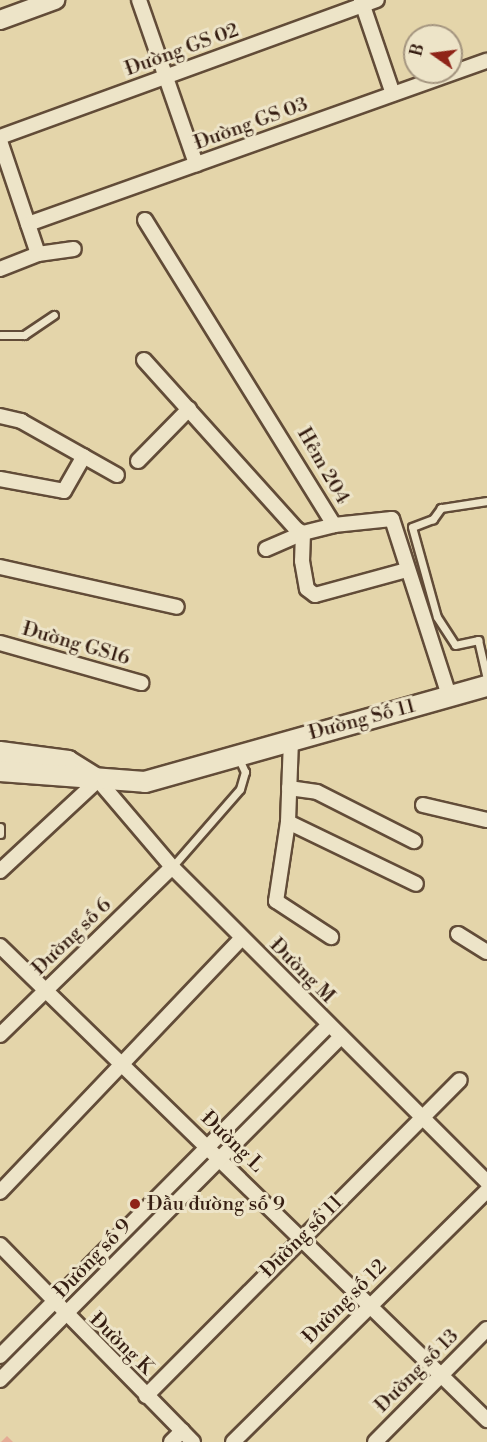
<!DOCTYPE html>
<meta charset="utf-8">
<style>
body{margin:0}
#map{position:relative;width:487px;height:1442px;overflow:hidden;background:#e4d5aa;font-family:"Libre Bodoni",serif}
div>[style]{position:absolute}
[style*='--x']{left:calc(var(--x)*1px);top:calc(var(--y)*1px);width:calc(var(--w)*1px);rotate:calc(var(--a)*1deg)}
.building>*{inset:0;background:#e4ab95}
.roads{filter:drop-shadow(2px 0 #624c38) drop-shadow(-2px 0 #624c38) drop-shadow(0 2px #624c38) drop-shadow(0 -2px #624c38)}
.service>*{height:7px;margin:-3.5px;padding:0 3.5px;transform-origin:3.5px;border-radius:3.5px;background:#ede4c8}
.minor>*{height:14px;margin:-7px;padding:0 7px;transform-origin:7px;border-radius:7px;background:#ede4c8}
.tertiary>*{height:18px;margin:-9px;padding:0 9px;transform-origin:9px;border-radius:9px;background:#ede4c8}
.secondary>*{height:20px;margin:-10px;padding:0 10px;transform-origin:10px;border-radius:10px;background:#ede4c8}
.dots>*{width:16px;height:16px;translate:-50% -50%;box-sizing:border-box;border:3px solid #ede4c8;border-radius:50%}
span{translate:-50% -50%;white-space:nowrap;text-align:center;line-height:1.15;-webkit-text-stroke:6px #ede4c8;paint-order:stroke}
.street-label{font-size:20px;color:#361e12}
.poi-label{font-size:20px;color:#361e12}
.left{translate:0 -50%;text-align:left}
.north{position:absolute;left:403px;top:24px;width:60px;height:60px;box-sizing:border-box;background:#ede4c8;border:2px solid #a4957f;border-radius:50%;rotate:284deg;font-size:16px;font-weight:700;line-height:24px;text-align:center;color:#361e12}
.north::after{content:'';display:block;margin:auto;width:21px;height:27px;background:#8f2418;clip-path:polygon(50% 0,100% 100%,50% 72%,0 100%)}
</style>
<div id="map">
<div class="building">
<i style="clip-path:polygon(7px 1436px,13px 1442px,1px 1442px)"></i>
</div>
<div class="roads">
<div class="service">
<i style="--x:0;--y:335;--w:24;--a:0"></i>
<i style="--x:24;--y:335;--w:36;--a:-34"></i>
<i style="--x:487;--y:501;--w:47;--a:171.3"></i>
<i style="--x:441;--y:508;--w:14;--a:126"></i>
<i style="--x:433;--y:519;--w:22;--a:159"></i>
<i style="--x:412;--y:527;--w:93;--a:74.5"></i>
<i style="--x:437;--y:617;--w:33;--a:57"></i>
<i style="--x:455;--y:645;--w:24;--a:-12"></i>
<i style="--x:478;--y:640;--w:39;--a:77"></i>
<i style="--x:0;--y:827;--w:7;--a:90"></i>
<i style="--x:172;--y:867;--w:103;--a:-48.9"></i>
<i style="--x:240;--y:789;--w:18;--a:-74"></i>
<i style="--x:245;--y:772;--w:17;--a:-115"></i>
</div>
<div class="minor">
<i style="--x:139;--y:0;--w:174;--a:70.8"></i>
<i style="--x:361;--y:0;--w:99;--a:71.2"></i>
<i style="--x:0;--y:137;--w:401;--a:-20"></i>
<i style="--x:0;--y:141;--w:119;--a:71.4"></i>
<i style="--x:145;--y:220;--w:359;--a:58.2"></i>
<i style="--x:334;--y:525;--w:58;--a:-5.9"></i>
<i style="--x:392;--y:519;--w:186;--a:72.1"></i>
<i style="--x:28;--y:224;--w:487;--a:-19.6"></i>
<i style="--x:0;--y:269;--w:41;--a:-21.5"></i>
<i style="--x:38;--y:254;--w:36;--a:-8"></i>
<i style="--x:144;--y:360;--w:227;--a:48"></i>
<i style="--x:296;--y:529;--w:8;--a:30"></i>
<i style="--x:303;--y:533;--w:32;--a:-14"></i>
<i style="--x:0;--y:416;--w:22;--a:13"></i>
<i style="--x:21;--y:421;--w:110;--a:29.4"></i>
<i style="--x:138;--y:461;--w:73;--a:-45.6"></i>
<i style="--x:0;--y:479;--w:65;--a:10.6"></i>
<i style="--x:64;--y:491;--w:40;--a:-60.3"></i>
<i style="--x:266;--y:549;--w:40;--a:-23.4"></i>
<i style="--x:303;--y:533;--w:28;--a:92"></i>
<i style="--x:302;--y:561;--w:28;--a:80"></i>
<i style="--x:307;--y:589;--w:10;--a:37"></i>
<i style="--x:315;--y:595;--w:95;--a:-15.2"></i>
<i style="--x:0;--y:567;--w:181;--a:12.7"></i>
<i style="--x:0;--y:643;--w:147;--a:15.8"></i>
<i style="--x:291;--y:740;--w:82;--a:92.1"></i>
<i style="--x:288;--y:822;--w:142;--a:25.8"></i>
<i style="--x:289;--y:788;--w:28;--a:8"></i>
<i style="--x:317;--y:792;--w:109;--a:26.8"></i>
<i style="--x:423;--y:805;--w:66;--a:13.2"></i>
<i style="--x:288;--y:822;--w:80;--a:98.6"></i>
<i style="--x:276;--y:901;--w:66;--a:33.2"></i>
<i style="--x:0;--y:871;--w:134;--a:-42.9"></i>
<i style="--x:98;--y:780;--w:114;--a:49.6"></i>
<i style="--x:172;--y:867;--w:445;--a:45"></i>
<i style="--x:458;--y:934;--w:34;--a:32"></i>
<i style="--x:0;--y:946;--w:680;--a:44.22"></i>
<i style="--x:0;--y:1035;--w:240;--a:-44.3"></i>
<i style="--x:0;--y:1192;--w:351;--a:-46.4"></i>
<i style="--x:0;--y:1245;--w:276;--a:45.6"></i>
<i style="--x:0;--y:1356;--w:467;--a:-45.2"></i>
<i style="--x:0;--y:1380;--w:484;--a:-45.2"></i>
<i style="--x:146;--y:1396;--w:445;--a:-45.2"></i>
<i style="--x:171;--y:1442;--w:16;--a:-45"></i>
<i style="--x:233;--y:1442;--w:357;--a:-44.7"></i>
<i style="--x:375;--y:1442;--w:159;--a:-45.3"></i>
</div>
<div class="tertiary">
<i style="--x:0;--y:20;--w:59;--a:-20"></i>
</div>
<div class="secondary">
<i style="--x:0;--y:752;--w:69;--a:7.5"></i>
<i style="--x:68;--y:761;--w:36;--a:32"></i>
<i style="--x:0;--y:771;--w:145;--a:4.3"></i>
<i style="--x:145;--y:782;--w:355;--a:-15.7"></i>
</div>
</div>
<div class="dots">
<i style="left:135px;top:1204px;background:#8f2418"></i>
</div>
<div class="street-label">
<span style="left:182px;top:50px;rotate:-20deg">Đường GS 02</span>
<span style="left:251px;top:124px;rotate:-20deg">Đường GS 03</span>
<span style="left:323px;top:466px;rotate:60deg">Hẻm 204</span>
<span style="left:76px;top:644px;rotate:16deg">Đường GS16</span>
<span style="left:362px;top:720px;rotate:-15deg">Đường Số 11</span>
<span style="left:72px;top:937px;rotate:-44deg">Đường số 6</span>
<span style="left:302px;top:971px;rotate:45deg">Đường M</span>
<span style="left:232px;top:1142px;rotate:44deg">Đường L</span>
<span style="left:302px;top:1237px;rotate:-45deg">Đường số 11</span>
<span style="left:93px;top:1259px;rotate:-46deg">Đường số 9</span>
<span style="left:345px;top:1302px;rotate:-45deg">Đường số 12</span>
<span style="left:121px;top:1344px;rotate:44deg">Đường K</span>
<span style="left:417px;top:1371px;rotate:-45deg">Đường số 13</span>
</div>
<div class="poi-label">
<span class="left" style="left:147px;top:1204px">Đầu đường số 9</span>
</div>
<div class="north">B</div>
</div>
